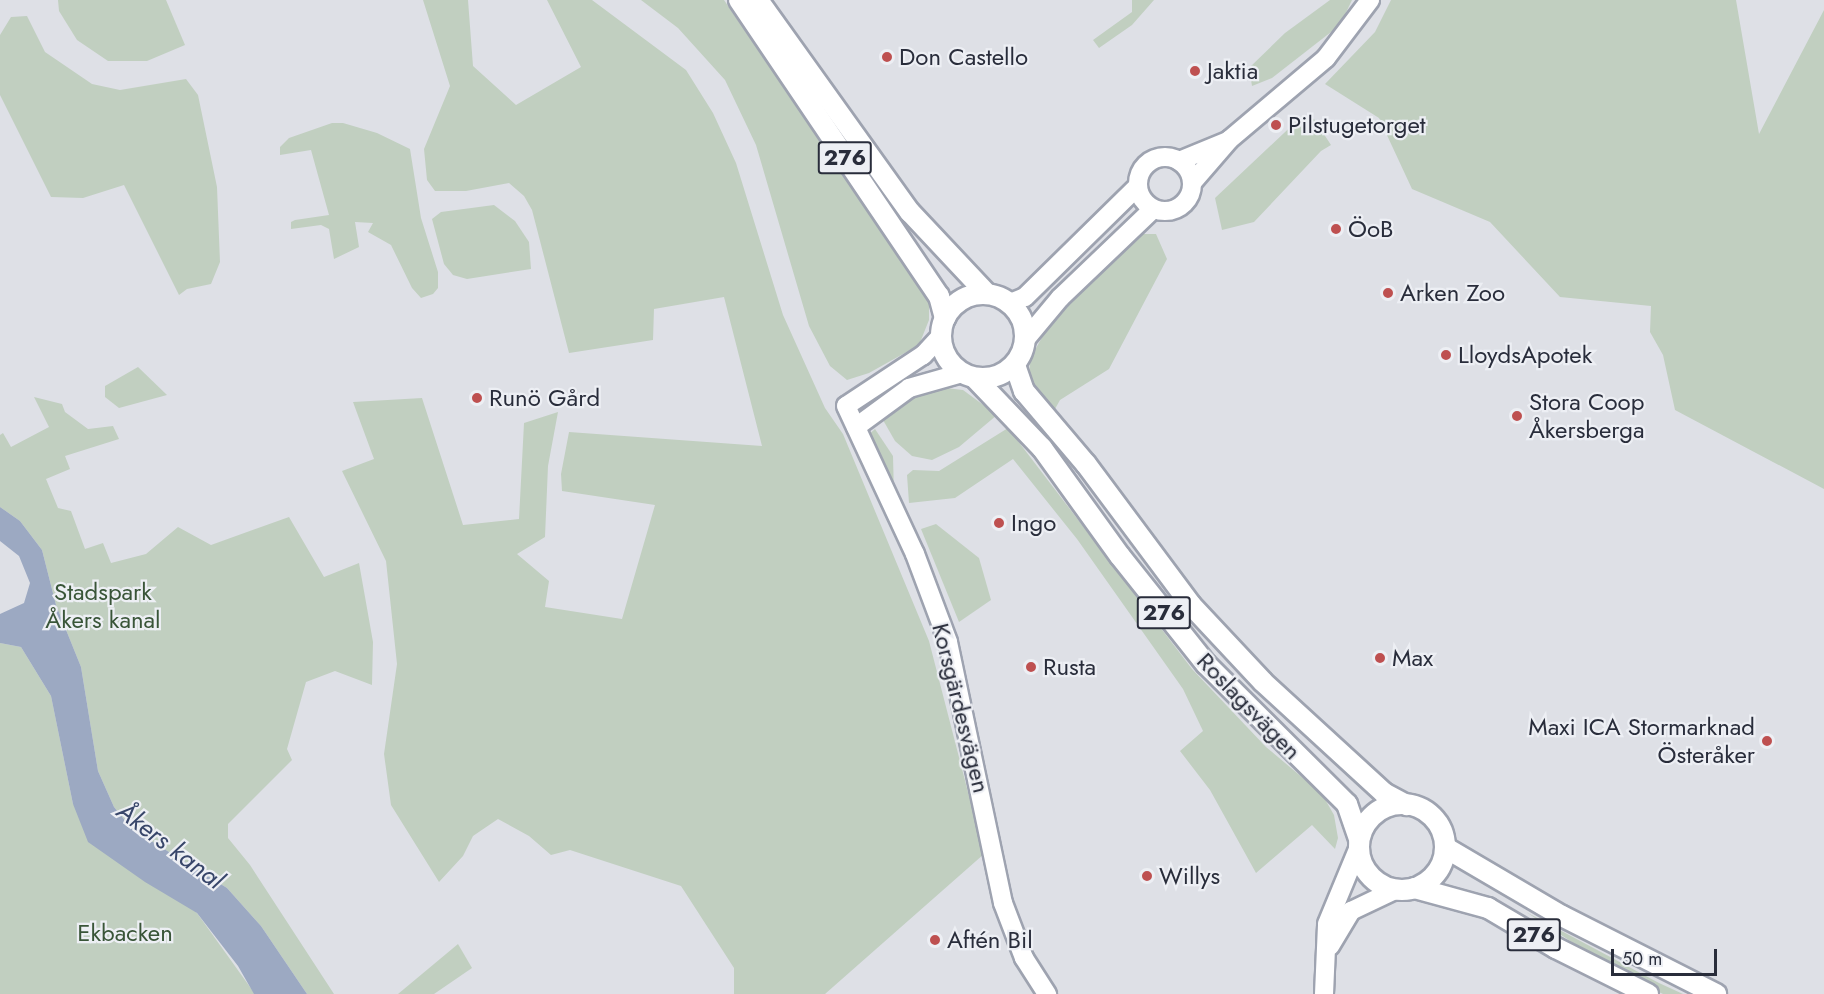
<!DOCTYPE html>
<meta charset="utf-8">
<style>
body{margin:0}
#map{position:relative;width:1824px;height:994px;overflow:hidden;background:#dee0e6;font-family:Jost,sans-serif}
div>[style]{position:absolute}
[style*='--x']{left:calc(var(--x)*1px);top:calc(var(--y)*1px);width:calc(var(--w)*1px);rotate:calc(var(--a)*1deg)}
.green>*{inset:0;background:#c1cfc0}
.water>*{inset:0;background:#9ca9c2}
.roads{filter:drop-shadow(2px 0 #9ea3b0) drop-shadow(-2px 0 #9ea3b0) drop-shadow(0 2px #9ea3b0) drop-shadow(0 -2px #9ea3b0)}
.secondary>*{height:18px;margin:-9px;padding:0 9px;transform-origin:9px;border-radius:9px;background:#fff}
.secondary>.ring{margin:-9px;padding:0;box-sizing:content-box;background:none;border:18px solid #fff;border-radius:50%}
.primary>*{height:20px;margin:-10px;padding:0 10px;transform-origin:10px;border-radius:10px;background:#fff}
.primary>.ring{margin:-10px;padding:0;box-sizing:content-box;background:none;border:20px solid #fff;border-radius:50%}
.dots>*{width:16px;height:16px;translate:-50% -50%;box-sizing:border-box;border:3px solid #edeff4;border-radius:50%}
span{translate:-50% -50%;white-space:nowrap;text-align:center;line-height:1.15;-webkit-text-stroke:4.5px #edeff4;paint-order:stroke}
.shield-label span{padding:2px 4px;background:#edeff4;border:2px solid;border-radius:4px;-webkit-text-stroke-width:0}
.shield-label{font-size:22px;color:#292d3b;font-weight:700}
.poi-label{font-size:24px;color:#292d3b}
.left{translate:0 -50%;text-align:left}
.right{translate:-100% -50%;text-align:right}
.park-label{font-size:24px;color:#395538}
.street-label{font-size:24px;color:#292d3b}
.water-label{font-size:26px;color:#38466a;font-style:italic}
.scale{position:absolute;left:1611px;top:949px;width:106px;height:27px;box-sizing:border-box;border:3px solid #292d3b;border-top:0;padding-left:8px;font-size:18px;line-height:21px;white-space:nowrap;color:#292d3b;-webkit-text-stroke:4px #edeff4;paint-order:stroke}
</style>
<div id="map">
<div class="green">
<i style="clip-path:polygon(58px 0,166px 0,185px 45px,147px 61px,108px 61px,77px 40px,59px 11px)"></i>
<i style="clip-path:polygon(423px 0,468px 0,473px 66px,516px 105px,581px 67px,547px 0,592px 0,686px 70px,713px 113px,736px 163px,783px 315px,825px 408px,843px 434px,929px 641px,984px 854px,825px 994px,734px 994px,734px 968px,681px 886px,570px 850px,551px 855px,529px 836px,498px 819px,473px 836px,463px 856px,439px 882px,391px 805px,384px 754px,397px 664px,386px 561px,342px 471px,374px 459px,353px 402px,422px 398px,463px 525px,519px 519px,524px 423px,558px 412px,548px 466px,545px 537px,517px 554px,549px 581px,545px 607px,622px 619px,655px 505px,562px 491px,561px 474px,569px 432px,762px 446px,724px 297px,654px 309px,653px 340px,569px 353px,532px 210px,524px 196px,509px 183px,466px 191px,435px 191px,427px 180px,424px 149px,450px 86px)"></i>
<i style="clip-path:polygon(641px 0,724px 0,903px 262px,921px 282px,929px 298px,929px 320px,919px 345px,869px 373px,847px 380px,830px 366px,809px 326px,756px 145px,725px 80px,678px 28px)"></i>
<i style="clip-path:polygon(1132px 0,1154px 0,1132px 25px,1099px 48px,1093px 40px,1132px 12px)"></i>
<i style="clip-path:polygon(1330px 0,1352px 0,1340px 25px,1272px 78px,1252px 86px,1249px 68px,1285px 33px)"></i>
<i style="clip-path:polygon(1391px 0,1736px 0,1759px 134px,1824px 10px,1824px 489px,1675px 410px,1663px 355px,1650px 332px,1651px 306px,1560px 297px,1490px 222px,1412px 189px,1379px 118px,1325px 84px,1375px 32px)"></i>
<i style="clip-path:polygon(27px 16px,45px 52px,92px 84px,120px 90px,186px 79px,198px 95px,217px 187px,220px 262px,211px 284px,187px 289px,179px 295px,124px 185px,83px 198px,51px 197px,0 95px,0 35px,11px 17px)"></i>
<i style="clip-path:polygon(1302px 116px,1314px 119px,1331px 145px,1321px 151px,1254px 222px,1222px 230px,1215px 198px)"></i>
<i style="clip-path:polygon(332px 123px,343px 123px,377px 133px,410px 149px,421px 218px,438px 272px,438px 288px,433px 294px,421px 298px,412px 288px,391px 245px,368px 232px,373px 223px,355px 222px,359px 247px,334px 259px,329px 229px,321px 225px,291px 229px,291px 222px,295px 220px,329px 215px,311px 150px,280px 155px,280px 147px,289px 138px)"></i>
<i style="clip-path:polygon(494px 205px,515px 221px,529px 242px,531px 269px,467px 279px,453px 275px,444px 264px,432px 219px,441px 212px)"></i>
<i style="clip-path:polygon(1142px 234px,1156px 234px,1167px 259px,1109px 369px,1060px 400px,1055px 409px,1029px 385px,1030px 359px,1050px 323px,1118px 252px)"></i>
<i style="clip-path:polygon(138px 367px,167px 395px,119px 408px,105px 397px,105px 386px)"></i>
<i style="clip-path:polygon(937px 387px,963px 390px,997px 415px,959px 447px,932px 460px,912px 456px,895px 441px,883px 420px,903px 401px)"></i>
<i style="clip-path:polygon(34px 397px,62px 404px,65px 412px,88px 429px,113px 426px,119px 439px,65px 456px,70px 469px,46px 479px,58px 508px,71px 511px,85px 549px,103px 543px,111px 563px,146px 554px,178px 527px,211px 545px,289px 517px,324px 577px,359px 563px,373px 642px,372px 685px,335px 671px,306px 682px,287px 749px,292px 760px,228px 824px,228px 838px,250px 865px,334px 994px,307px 994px,261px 926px,227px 888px,132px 829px,114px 807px,98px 771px,81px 667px,56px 605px,42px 550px,20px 521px,0 507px,0 435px,3px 433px,11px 447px,49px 427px)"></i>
<i style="clip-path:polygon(1008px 428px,1192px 669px,1266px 747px,1322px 794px,1334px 815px,1338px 838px,1335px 849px,1312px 825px,1256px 873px,1210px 790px,1180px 751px,1203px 731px,1183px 689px,1077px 539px,1013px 459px,955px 498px,909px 503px,907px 475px,913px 470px,939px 471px)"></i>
<i style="clip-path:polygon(875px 429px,893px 456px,894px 495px,867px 436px)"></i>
<i style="clip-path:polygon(936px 524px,979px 558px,991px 600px,959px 622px,921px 529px)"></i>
<i style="clip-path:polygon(0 643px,21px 647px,51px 696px,73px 804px,197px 913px,255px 994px,0 994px)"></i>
<i style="clip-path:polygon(1526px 912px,1659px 983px,1683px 994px,1663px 994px,1613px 969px)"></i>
<i style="clip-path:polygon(458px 944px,472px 968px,434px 994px,398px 994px)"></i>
</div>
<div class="water">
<i style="clip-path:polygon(0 507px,20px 521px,42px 550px,56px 605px,81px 667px,98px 771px,114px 807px,132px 829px,227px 888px,261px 926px,307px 994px,254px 994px,238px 966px,197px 913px,145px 882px,88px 842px,73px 804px,51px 696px,21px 647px,0 643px,0 614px,24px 603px,30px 583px,19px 556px,0 541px)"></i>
</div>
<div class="roads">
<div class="secondary">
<i class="ring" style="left:1138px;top:157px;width:36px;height:36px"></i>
<i style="--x:1179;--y:161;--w:50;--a:-22.4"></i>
<i style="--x:1192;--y:183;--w:57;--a:-49.3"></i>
<i style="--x:1229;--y:140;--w:127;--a:-40.2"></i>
<i style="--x:1326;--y:58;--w:73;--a:-52.8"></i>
<i style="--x:1010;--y:303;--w:16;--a:-22"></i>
<i style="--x:1025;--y:297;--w:157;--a:-44.5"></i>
<i style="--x:940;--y:337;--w:25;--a:133"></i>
<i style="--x:923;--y:355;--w:92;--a:146.5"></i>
<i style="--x:846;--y:406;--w:163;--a:65"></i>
<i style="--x:915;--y:554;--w:94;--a:69.4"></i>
<i style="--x:948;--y:642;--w:267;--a:78.1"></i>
<i style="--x:1003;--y:903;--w:59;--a:69.1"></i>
<i style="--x:1024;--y:958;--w:43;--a:57.4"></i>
<i style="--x:1025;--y:340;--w:55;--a:-50.2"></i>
<i style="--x:1060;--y:298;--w:129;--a:-43.7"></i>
<i style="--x:856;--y:427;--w:66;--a:-36.3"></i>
<i style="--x:909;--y:388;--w:55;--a:-15.8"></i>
<i style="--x:1330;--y:946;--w:41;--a:-59"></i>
<i style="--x:1351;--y:911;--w:49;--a:-25.5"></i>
<i style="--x:1324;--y:994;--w:70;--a:-87.5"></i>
<i style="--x:1327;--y:924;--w:81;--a:-67.5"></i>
</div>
<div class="primary">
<i style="--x:739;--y:0;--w:357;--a:56"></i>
<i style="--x:939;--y:296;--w:23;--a:75"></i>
<i style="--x:758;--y:0;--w:261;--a:54.4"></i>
<i style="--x:910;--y:212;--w:112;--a:46.8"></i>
<i class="ring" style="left:941px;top:294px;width:64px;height:64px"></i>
<i style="--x:1015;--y:365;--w:28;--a:71"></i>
<i style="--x:1024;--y:391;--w:96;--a:49.7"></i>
<i style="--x:1086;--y:464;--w:176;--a:53.3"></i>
<i style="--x:1191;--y:605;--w:105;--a:46.9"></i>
<i style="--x:1263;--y:682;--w:164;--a:42.5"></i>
<i style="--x:1384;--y:793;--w:26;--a:28"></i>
<i style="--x:975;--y:378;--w:97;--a:46.3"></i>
<i style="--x:1042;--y:448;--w:133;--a:54.2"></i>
<i style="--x:1120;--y:556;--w:138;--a:51.5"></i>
<i style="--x:1206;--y:664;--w:199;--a:44.8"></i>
<i style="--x:1347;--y:804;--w:37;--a:71"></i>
<i class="ring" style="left:1359px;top:804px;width:66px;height:66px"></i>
<i style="--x:1446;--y:848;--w:134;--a:30.4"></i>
<i style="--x:1562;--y:916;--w:173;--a:26.9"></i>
<i style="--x:1415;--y:888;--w:76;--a:15.3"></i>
<i style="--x:1488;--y:908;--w:79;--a:30.5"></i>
<i style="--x:1556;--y:948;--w:103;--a:26.6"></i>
</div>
</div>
<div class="dots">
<i style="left:887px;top:57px;background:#be5050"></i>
<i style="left:1195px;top:71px;background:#be5050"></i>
<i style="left:1276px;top:125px;background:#be5050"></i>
<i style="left:1336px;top:229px;background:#be5050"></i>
<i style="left:1388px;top:293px;background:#be5050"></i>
<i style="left:1446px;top:355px;background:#be5050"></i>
<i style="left:477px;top:398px;background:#be5050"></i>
<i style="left:1517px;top:416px;background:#be5050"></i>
<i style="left:999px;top:523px;background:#be5050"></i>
<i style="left:1380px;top:658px;background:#be5050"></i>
<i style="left:1031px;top:667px;background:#be5050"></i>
<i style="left:1767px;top:741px;background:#be5050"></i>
<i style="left:1147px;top:876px;background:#be5050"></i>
<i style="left:935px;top:940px;background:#be5050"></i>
</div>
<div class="shield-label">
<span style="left:845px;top:158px">276</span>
<span style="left:1164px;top:613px">276</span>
<span style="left:1534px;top:935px">276</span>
</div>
<div class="poi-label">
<span class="left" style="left:899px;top:57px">Don Castello</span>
<span class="left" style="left:1207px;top:71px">Jaktia</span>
<span class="left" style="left:1288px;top:125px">Pilstugetorget</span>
<span class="left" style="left:1348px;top:229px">ÖoB</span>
<span class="left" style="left:1400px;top:293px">Arken Zoo</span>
<span class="left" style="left:1458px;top:355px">LloydsApotek</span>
<span class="left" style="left:489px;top:398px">Runö Gård</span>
<span class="left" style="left:1529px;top:416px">Stora Coop<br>Åkersberga</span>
<span class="left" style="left:1011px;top:523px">Ingo</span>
<span class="left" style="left:1392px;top:658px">Max</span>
<span class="left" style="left:1043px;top:667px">Rusta</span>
<span class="right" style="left:1755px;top:741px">Maxi ICA Stormarknad<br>Österåker</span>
<span class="left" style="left:1159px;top:876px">Willys</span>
<span class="left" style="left:947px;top:940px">Aftén Bil</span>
</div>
<div class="park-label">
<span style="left:103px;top:606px">Stadspark<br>Åkers kanal</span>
<span style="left:125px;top:933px">Ekbacken</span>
</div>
<div class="street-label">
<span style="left:1249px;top:706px;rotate:46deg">Roslagsvägen</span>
<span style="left:961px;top:708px;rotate:76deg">Korsgärdesvägen</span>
</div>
<div class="water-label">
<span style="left:170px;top:846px;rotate:37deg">Åkers kanal</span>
</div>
<div class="scale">50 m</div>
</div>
